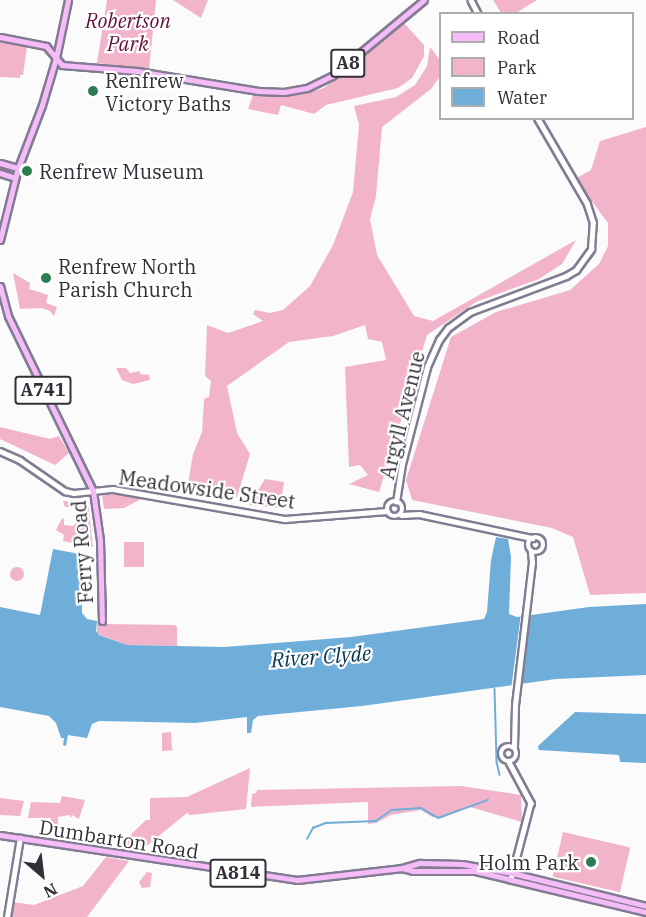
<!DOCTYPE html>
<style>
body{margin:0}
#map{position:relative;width:646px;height:917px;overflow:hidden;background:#fbfbfb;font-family:"IBM Plex Serif",serif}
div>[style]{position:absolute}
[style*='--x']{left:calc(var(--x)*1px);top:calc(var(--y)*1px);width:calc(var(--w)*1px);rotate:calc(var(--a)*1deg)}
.green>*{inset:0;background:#f2b4cb;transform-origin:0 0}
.round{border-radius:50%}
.water>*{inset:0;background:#70aeda}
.pier>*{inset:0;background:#fbfbfb}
.stream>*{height:1.5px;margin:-0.75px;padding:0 0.75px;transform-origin:0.75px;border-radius:0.75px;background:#70aeda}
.roads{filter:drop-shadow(2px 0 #827c93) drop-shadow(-2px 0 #827c93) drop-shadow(0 2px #827c93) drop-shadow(0 -2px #827c93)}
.tertiary>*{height:4.5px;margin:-2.25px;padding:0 2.25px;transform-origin:2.25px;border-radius:2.25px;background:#fff}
.tertiary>.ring{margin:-2.25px;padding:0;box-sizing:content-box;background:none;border:4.5px solid #fff;border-radius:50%}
.primary>*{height:5px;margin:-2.5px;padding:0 2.5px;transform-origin:2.5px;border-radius:2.5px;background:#f6bcf7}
.dots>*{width:16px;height:16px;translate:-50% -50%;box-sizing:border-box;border:3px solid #fff;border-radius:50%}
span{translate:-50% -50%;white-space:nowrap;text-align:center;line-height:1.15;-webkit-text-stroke:4.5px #fff;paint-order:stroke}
.shield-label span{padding:2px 4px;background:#fff;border:2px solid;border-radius:4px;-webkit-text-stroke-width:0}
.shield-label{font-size:18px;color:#312f38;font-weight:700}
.park-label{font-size:20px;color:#62103a;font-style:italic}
.poi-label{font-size:20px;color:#312f38}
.left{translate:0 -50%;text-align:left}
.right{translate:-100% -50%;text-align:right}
.street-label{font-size:20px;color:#312f38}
.water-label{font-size:21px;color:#013552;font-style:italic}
.legend{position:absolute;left:439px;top:12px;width:195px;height:108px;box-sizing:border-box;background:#fff;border:2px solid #adacaf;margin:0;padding:8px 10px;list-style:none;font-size:18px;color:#312f38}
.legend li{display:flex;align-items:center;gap:12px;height:30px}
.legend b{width:30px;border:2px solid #adacaf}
.north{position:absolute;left:12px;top:845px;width:60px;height:60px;-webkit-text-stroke:4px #fff;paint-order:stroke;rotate:152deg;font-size:16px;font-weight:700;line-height:24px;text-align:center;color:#312f38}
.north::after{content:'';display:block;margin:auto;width:21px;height:27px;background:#312f38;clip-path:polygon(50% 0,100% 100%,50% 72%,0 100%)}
</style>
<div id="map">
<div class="green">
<i style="clip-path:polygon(107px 0,156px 0,149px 70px,97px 63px)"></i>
<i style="clip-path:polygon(173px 0,208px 0,201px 18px)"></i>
<i style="clip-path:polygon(493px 0,537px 0,514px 14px,501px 13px)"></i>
<i style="clip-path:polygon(403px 22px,424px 45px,424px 56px,412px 78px,398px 88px,326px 105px,314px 114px,281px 105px,278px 115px,248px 109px,253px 95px,277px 97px,308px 93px,324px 88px)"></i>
<i style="clip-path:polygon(0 42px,27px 47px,23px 75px,20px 75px,20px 78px,0 77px)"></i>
<i style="clip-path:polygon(430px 47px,440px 60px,440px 76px,431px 89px,382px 127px,376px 196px,370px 219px,377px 255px,414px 316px,433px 321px,576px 240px,562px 264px,539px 279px,476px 302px,427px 335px,379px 492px,349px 484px,368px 475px,360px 465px,349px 467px,345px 367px,386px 360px,382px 342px,368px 339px,365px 325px,333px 336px,289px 342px,227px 386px,237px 433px,250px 454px,237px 497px,196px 481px,193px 490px,187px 490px,193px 454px,202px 432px,204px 399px,209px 397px,211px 381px,205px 376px,207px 325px,228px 333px,263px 321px,253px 314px,255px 310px,270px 313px,283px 310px,310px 286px,333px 245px,353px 192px,359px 125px,354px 106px,396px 97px,415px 85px,427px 66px)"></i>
<i style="clip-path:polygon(646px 127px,646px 593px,590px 595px,573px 537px,552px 528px,412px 500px,406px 480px,451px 337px,496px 312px,570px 290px,599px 264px,608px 246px,608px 223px,575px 179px,591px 170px,600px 141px)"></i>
<i style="clip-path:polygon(13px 273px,30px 283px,29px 289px,48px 295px,46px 303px,57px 307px,54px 316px,50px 311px,41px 308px,20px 309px)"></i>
<i style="clip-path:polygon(116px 368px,126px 368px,130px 373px,140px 371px,140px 374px,149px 375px,150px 380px,133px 384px,122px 380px)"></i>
<i style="clip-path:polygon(0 427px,50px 439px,59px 436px,69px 453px,55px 465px,0 439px)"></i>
<i style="clip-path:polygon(265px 479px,284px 482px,280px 508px,249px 505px)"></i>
<i style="clip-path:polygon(102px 494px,138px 496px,143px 498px,124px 508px,104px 509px)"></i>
<i style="clip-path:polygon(63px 501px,88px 501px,93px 547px,63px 541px,64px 535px,56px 530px,61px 520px,64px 518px,64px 525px,73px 526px,87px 512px,82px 507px,65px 507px)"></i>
<i style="left:124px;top:542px;width:20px;height:25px"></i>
<i class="round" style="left:10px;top:567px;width:14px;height:14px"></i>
<i style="clip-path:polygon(97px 621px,106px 624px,175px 625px,177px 627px,177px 646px,127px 645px,97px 634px)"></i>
<i style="clip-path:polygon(171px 732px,172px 749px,174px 750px,162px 751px,162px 733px)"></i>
<i style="clip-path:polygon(250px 768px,246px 809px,190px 815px,187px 813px,139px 852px,117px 848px,146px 820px,150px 820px,150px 798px,187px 797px)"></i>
<i style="clip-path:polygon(461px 786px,521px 795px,522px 822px,470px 807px,442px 818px,432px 817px,421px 810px,391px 815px,376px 823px,368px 824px,368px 802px,251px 807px,252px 794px,256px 793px,257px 790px)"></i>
<i style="clip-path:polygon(62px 796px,85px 800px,79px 819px,72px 815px,71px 818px,69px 815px,58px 817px,58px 828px,50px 827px,51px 818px,28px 818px,31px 802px,60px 803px)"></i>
<i style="clip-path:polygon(0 798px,24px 801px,20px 816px,0 815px)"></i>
<i style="left:563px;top:832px;width:69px;height:46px;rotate:13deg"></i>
<i style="clip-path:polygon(106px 857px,129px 861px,87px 917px,10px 917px,12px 902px,34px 905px,83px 886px)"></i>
<i style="clip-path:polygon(147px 872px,152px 873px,150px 887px,142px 888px,139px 882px)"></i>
</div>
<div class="water">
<i style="clip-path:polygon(496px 537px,508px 539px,511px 557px,509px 614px,517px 617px,589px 607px,646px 604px,646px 675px,556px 679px,362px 706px,258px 716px,253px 720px,251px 733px,247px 733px,247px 717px,195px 723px,99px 721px,92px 724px,87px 738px,68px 735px,66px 746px,63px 745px,64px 738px,61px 738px,56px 723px,49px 716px,0 707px,0 607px,40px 615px,53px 549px,85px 555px,79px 596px,82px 597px,82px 613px,87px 619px,97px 621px,96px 631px,99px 635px,127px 645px,224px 647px,351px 637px,484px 619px,487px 612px,491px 560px)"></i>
<i style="clip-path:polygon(575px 712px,646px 714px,646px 763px,620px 762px,619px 755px,539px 750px,538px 746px)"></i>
</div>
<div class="pier">
<i style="clip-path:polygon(530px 612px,521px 687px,511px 690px,521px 613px)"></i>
</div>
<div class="stream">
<i style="--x:495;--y:689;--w:73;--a:88.4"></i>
<i style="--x:497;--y:762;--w:13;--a:77"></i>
<i style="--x:307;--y:839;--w:13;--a:-61"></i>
<i style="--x:313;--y:828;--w:14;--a:-21"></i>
<i style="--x:326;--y:823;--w:50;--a:-2.3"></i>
<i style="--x:376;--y:821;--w:19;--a:-35"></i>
<i style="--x:392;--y:810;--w:29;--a:-4"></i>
<i style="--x:421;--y:808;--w:20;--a:30"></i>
<i style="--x:438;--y:818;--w:53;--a:-19.8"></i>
</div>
<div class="roads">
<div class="tertiary">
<i style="--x:471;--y:0;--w:16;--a:63"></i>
<i style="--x:0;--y:451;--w:22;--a:24"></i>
<i style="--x:20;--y:460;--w:55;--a:34.6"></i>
<i style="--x:65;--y:491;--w:9;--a:13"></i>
<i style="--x:74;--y:493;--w:39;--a:-6"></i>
<i style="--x:113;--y:489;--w:175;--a:9.9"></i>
<i style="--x:285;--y:519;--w:102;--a:-4.5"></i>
<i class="ring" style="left:387px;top:501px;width:11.5px;height:11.5px"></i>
<i style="--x:396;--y:502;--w:38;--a:-81"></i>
<i style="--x:402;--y:464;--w:100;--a:-75.5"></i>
<i style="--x:427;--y:367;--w:30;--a:-66"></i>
<i style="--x:439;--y:340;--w:15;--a:-53"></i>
<i style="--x:448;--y:328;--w:27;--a:-36"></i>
<i style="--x:470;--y:312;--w:103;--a:-20.6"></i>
<i style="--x:566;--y:276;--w:12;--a:-31"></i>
<i style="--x:576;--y:270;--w:26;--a:-54"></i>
<i style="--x:591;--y:249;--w:26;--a:-86"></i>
<i style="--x:593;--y:223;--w:20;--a:-108"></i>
<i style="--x:587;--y:204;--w:99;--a:-120.2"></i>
<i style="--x:401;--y:515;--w:18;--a:-3"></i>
<i style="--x:419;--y:514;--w:116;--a:12"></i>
<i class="ring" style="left:528px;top:537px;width:11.5px;height:11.5px"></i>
<i class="ring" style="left:501px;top:746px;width:11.5px;height:11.5px"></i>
<i style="--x:514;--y:747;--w:42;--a:-88.6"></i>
<i style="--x:515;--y:705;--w:144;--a:-83.2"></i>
<i style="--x:532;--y:562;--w:10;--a:-96"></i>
<i style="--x:509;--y:762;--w:47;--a:61.8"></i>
<i style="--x:531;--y:803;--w:79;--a:104.7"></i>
<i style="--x:7;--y:917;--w:80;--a:-80.7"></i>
</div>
<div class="primary">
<i style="--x:0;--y:37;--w:47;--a:11.1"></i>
<i style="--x:46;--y:46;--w:25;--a:50"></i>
<i style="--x:62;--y:65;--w:75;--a:4.6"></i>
<i style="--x:137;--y:71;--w:123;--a:9.4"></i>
<i style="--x:258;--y:91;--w:26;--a:2"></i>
<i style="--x:284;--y:92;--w:23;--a:-10"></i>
<i style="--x:307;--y:88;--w:28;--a:-26"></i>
<i style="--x:332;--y:76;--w:119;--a:-39.6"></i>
<i style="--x:0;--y:163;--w:19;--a:16"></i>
<i style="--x:0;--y:173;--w:16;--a:18"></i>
<i style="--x:0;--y:240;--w:74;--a:-76"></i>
<i style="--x:18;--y:168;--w:67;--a:-69.1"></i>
<i style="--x:42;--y:105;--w:49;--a:-73.4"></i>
<i style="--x:56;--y:58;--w:59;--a:-78.3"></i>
<i style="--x:0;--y:286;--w:31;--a:75"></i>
<i style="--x:8;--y:316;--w:195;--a:64.1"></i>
<i style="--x:93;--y:491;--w:49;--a:81.9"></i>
<i style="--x:100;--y:540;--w:81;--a:88.6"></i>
<i style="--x:0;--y:835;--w:300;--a:8.6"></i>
<i style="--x:297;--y:880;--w:106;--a:-6.5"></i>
<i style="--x:402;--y:868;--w:19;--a:-16"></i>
<i style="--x:420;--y:863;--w:42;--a:1.4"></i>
<i style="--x:462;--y:864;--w:51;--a:10.2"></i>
<i style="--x:512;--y:873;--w:138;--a:13.8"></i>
<i style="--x:402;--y:868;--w:11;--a:15"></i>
<i style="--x:413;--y:871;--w:62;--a:0"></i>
<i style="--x:475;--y:871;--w:176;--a:13.5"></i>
</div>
</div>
<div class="dots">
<i style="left:93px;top:91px;background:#2c7d4f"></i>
<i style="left:27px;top:171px;background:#2c7d4f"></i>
<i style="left:46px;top:278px;background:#2c7d4f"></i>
<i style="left:591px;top:862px;background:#2c7d4f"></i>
</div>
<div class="shield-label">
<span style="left:348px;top:63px">A8</span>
<span style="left:43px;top:390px">A741</span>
<span style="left:238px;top:873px">A814</span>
</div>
<div class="park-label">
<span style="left:128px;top:32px">Robertson<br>Park</span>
</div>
<div class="poi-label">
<span class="left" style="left:105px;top:92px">Renfrew<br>Victory Baths</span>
<span class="left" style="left:39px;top:171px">Renfrew Museum</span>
<span class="left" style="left:58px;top:278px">Renfrew North<br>Parish Church</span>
<span class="right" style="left:579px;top:862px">Holm Park</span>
</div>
<div class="street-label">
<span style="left:402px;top:415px;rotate:-76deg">Argyll Avenue</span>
<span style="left:207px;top:489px;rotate:8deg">Meadowside Street</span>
<span style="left:82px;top:552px;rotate:-94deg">Ferry Road</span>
<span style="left:119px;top:839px;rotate:9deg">Dumbarton Road</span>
</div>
<div class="water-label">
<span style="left:321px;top:656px;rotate:-4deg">River Clyde</span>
</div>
<ul class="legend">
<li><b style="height:8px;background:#f6bcf7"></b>Road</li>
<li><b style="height:16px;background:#f2b4cb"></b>Park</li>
<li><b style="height:16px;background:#70aeda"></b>Water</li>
</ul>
<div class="north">N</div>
</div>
